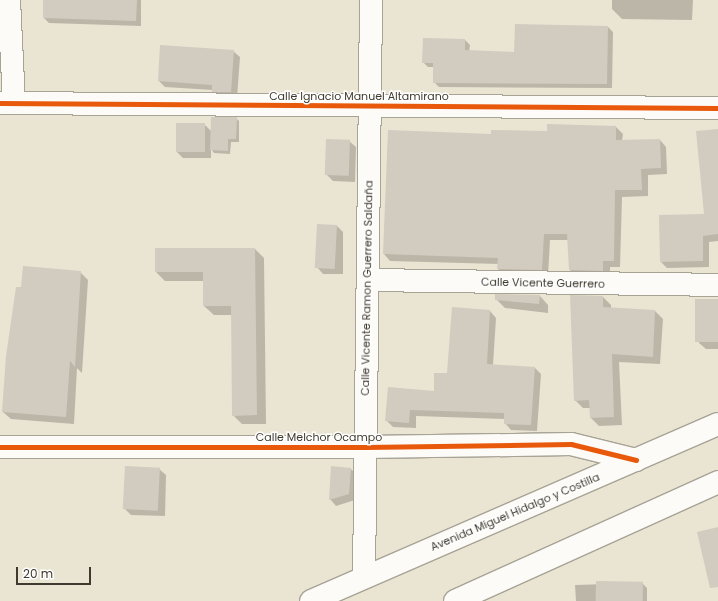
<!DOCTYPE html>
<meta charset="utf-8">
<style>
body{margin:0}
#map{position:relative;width:718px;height:601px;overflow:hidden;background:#eae4d3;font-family:Poppins,sans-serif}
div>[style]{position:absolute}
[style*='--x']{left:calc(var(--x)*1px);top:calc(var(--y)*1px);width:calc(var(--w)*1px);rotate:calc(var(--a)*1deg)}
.shadow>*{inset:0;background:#0003}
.building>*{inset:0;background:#d1ccbf;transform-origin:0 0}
.roads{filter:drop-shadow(1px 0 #a7a395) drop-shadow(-1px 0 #a7a395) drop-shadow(0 1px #a7a395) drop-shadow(0 -1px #a7a395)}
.minor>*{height:22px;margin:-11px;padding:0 11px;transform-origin:11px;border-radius:11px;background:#fcfbf8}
.secondary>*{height:22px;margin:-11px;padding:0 11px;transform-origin:11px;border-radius:11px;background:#fcfbf8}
.cycleway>*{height:5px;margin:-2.5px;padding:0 2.5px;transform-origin:2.5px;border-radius:2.5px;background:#e8590c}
span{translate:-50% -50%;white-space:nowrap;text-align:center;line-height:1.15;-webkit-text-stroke:3px #fff;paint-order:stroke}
.street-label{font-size:11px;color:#3f3a2e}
.scale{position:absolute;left:16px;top:567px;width:75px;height:18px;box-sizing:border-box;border:2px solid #3f3a2e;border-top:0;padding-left:5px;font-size:12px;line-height:14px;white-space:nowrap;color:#3f3a2e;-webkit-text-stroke:3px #fff;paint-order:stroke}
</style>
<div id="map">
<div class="shadow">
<i style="clip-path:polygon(44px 0,141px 0,141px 26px,49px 23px,44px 18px)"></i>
<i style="clip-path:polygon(612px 0,693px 0,692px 20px,622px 19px,612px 9px)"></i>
<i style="clip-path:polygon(608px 27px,613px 32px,612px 88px,439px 87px,434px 82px,434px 67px,428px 67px,423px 62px,465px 40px,470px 45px,469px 52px,515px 53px)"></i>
<i style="clip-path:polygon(233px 51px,240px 57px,237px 98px,220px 98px,213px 90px,165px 87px,159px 81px)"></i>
<i style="clip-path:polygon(236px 118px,239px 121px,239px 142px,231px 142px,230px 154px,214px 153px,211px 149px,211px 158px,183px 158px,177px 152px,204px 124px,212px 132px)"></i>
<i style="clip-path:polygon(616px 127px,623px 134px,622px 141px,660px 140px,666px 147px,667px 174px,648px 175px,648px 196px,622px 197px,620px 267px,610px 267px,610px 277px,576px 277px,570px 270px,568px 240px,550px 240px,548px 276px,505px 276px,498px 269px,499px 264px,390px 261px,384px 254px,389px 131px,492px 135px)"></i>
<i style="clip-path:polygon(718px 130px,718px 241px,709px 242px,709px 267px,667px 268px,661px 262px,660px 216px,705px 215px)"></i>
<i style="clip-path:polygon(349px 141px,356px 147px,355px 182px,333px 181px,327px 175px)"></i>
<i style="clip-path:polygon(337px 226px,343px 232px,343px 274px,323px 274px,317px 267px)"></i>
<i style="clip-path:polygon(255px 249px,264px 258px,266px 424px,242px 424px,233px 415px,232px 315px,214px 315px,204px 306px,204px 281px,165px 281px,156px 272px)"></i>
<i style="clip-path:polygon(80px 272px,88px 280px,82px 373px,77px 368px,74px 424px,11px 419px,3px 412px,22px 288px)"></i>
<i style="clip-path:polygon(540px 296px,548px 305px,548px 313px,505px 308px,496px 299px)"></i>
<i style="clip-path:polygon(603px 297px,611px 305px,611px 309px,655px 311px,663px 319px,660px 364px,619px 362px,622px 425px,599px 426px,591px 418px,590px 408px,583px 408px,575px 400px)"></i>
<i style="clip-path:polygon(718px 300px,718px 349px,706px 349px,699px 343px,696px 301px)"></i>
<i style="clip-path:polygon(453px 308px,490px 311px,496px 318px,493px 365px,535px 368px,541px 374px,537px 431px,511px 430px,505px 423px,505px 419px,416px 416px,416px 428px,393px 427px,386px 420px,434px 392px,448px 374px)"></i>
<i style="clip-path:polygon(159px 469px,166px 475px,165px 516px,131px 515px,125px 509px)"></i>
<i style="clip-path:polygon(351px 469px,357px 475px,355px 500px,336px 506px,330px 499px)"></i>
<i style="clip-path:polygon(642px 583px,647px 588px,647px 601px,576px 601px,575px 585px)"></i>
</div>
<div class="building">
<i style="clip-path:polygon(43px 0,137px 0,136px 21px,43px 18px)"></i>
<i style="clip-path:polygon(515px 24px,608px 26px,607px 84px,433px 83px,433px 63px,422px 63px,423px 38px,465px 39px,465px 50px,514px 52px)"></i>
<i style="clip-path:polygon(160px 45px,234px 50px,231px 92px,212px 92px,212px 85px,158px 81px)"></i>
<i style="clip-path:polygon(211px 117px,237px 117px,236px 139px,228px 139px,228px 151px,210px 150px)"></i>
<i style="left:176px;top:123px;width:29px;height:29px"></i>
<i style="clip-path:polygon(547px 124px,616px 126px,616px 140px,660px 139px,661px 168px,641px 169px,642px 190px,615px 190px,614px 261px,603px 261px,603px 271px,569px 270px,567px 234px,544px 234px,542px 270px,497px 269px,498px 258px,383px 254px,388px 130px,491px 134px,491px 130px,547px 131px)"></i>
<i style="clip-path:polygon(718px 129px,718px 234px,703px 236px,703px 261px,660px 262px,659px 215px,704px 214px,696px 131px)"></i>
<i style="left:326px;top:139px;width:24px;height:36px;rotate:2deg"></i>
<i style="left:317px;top:224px;width:20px;height:44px;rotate:3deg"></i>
<i style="clip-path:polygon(155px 248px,255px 248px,257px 415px,232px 416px,231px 306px,203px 306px,203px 272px,155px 272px)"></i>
<i style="clip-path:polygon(23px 266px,81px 271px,75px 367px,70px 361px,66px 417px,2px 412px,6px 356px,16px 287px,21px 287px)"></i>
<i style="clip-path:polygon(495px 294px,540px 295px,539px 304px,495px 300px)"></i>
<i style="clip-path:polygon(570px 295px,603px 296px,603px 307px,655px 310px,653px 357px,612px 354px,614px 417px,590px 418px,589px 400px,574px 401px)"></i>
<i style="left:718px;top:299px;width:43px;height:23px;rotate:90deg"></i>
<i style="clip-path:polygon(452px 307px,490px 310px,487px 364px,535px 367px,531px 425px,504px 424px,504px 413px,410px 410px,409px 423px,385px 421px,388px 387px,434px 391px,434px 373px,447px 373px)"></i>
<i style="left:125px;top:466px;width:35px;height:43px;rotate:3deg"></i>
<i style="clip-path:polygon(331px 466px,351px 468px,349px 494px,329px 500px)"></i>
<i style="clip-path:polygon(718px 527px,718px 587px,710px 588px,697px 532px)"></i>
<i style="left:596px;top:581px;width:47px;height:20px;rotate:1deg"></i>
</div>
<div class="roads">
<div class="minor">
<i style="--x:9;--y:0;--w:103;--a:87.2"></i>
<i style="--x:0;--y:103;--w:718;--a:0.4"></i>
<i style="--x:368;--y:280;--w:350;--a:0.8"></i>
<i style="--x:0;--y:447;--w:365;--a:0"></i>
<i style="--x:365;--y:447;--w:206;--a:-0.8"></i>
<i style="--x:571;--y:444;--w:67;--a:13.8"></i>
<i style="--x:364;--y:577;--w:577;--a:-89.3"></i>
</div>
<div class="secondary">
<i style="--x:311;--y:601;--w:444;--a:-23.5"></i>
<i style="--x:455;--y:601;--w:289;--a:-24.3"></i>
</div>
</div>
<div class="cycleway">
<i style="--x:0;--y:103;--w:718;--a:0.4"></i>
<i style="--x:0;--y:447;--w:365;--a:0"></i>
<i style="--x:365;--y:447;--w:206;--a:-0.8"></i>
<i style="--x:571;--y:444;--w:67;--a:13.8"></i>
</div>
<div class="street-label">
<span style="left:359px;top:96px">Calle Ignacio Manuel Altamirano</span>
<span style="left:543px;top:283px;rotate:1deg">Calle Vicente Guerrero</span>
<span style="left:367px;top:288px;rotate:-89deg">Calle Vicente Ramon Guerrero Saldaña</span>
<span style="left:319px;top:437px">Calle Melchor Ocampo</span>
<span style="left:515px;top:512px;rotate:-23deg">Avenida Miguel Hidalgo y Costilla</span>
</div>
<div class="scale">20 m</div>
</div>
